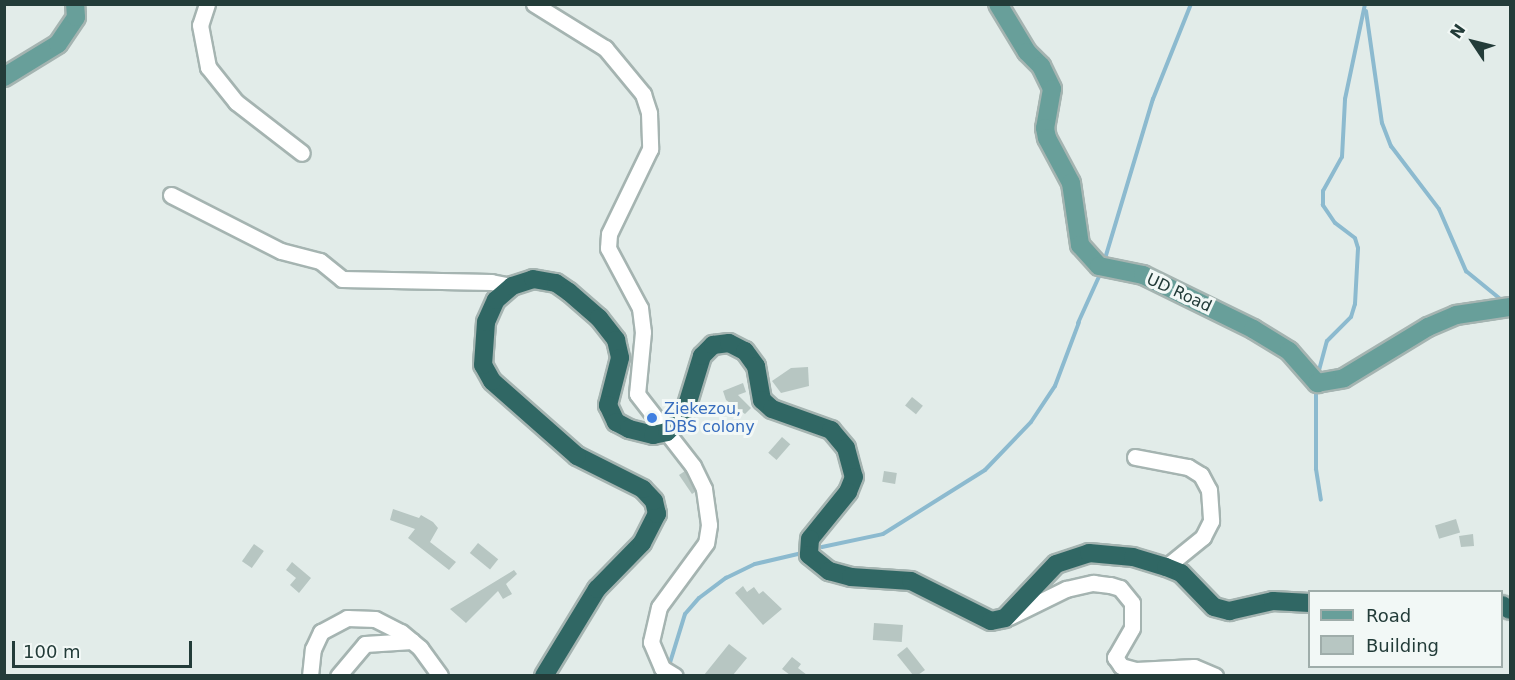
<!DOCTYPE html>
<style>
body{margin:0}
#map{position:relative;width:1515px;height:680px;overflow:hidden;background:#e2ece9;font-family:"DejaVu Sans",sans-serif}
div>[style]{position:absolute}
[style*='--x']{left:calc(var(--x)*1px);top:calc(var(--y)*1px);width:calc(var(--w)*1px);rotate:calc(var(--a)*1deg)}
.stream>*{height:4px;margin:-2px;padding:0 2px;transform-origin:2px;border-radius:2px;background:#8cbacf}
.building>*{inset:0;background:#b7c6c2;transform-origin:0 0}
.roads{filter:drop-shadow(2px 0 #a5b4b1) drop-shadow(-2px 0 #a5b4b1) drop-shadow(0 2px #a5b4b1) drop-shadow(0 -2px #a5b4b1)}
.minor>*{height:15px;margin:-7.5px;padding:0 7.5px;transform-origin:7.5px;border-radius:7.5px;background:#fff}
.major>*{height:18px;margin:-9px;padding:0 9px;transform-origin:9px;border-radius:9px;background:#689f9a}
.highway>*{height:18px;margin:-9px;padding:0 9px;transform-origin:9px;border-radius:9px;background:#306764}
.dots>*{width:16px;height:16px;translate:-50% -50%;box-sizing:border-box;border:3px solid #f2f8f6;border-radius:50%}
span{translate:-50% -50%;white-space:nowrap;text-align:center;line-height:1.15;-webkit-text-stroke:6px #f2f8f6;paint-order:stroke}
.street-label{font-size:16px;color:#233c39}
.shop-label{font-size:16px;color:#366cbe}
.left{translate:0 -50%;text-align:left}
.frame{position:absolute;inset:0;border:6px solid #233c39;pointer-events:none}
.legend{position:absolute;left:1308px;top:590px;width:195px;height:78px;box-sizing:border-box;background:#f2f8f6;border:2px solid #9fadaa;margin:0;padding:8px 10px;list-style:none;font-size:18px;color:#233c39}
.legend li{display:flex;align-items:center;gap:12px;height:30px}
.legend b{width:30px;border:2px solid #9fadaa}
.north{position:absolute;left:1443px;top:12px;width:60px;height:60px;-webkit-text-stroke:4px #f2f8f6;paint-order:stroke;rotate:305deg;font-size:16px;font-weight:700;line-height:24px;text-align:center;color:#233c39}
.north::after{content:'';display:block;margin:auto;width:21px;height:27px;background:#233c39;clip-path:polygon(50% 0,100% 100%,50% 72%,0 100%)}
.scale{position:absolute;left:12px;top:641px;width:180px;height:27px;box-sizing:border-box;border:3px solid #233c39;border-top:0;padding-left:8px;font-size:18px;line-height:21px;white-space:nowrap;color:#233c39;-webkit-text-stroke:4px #f2f8f6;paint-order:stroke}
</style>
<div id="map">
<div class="stream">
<i style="--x:1366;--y:11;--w:113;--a:81.9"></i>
<i style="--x:1382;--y:123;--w:25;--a:69"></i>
<i style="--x:1391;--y:146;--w:79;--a:52.7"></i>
<i style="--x:1439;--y:209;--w:68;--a:66.5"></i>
<i style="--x:1466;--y:271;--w:49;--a:39.2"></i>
<i style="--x:1104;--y:262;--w:170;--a:-73.3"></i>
<i style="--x:1153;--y:99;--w:102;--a:-68.2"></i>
<i style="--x:1078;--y:323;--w:56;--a:-65.7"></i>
<i style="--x:1318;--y:374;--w:34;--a:-75"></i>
<i style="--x:1327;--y:341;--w:34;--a:-45"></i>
<i style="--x:1351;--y:317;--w:14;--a:-73"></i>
<i style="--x:1355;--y:304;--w:56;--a:-86.9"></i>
<i style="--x:1358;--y:248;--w:10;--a:-107"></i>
<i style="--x:1355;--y:238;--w:25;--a:-143"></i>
<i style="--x:1335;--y:223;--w:22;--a:-124"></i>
<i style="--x:1323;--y:205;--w:14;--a:-90"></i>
<i style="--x:1323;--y:191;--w:39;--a:-61"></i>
<i style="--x:1342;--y:157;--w:58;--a:-87"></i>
<i style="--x:1345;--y:99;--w:97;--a:-78.1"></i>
<i style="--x:1316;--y:387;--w:82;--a:90"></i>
<i style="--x:1316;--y:469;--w:31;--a:81"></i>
<i style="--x:822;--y:547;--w:62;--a:-12"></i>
<i style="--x:883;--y:534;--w:120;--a:-32.1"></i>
<i style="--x:985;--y:470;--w:66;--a:-46.2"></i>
<i style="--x:1031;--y:422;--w:43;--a:-56.3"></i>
<i style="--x:1055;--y:386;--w:68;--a:-69.4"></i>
<i style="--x:669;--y:666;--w:54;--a:-72.9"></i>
<i style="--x:685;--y:614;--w:21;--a:-49"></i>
<i style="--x:699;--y:598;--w:34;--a:-37"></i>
<i style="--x:726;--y:578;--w:32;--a:-26"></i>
<i style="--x:755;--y:564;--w:44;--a:-13.1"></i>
</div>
<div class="building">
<i style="clip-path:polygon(808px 367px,809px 386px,781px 393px,772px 381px,791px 368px)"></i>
<i style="clip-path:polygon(743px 383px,746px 392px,738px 395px,751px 408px,745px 414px,726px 400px,723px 391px)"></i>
<i style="left:912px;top:397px;width:14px;height:11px;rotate:39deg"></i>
<i style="left:782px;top:437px;width:11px;height:21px;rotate:41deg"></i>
<i style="clip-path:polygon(685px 471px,695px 492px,692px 494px,679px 475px)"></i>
<i style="left:884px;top:471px;width:13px;height:11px;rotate:9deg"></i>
<i style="clip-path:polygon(393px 509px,419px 518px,421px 515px,433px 522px,438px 528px,430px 542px,456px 562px,449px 570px,408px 538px,415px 529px,390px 520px)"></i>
<i style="left:1456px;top:519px;width:14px;height:22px;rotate:73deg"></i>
<i style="clip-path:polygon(1473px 534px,1474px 546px,1461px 547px,1459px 536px)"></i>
<i style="left:478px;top:543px;width:26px;height:13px;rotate:39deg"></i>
<i style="left:254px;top:544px;width:12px;height:21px;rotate:35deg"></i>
<i style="clip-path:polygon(292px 562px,311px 578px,299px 593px,290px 585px,296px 578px,286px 570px)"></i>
<i style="clip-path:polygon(514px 570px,517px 574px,506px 584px,512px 594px,503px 599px,498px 591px,466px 623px,450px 609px)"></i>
<i style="clip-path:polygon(743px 586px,747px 592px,754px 587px,759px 594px,763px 591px,782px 609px,763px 625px,735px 593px)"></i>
<i style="left:874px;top:623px;width:29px;height:17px;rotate:4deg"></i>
<i style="clip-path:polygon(729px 644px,747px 658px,733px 675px,704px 675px)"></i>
<i style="clip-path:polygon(907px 647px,925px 670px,918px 675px,913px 675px,897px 655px)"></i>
<i style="clip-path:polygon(792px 657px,801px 664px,798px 668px,807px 675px,790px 675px,782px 669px)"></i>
</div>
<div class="roads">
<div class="minor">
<i style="--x:207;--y:4;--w:22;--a:108"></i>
<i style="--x:200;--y:25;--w:43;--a:79.2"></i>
<i style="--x:208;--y:67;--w:45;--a:51.3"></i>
<i style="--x:236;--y:102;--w:83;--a:37.7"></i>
<i style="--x:534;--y:4;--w:84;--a:31.8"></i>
<i style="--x:605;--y:48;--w:60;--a:50.4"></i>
<i style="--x:643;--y:94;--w:20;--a:72"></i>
<i style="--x:649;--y:113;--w:36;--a:88"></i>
<i style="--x:650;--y:149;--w:94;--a:115.8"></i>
<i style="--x:609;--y:234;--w:14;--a:94"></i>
<i style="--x:608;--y:248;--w:68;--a:61.9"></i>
<i style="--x:640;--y:308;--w:24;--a:83"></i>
<i style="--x:643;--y:332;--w:62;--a:95.5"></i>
<i style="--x:637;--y:394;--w:91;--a:52.1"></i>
<i style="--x:693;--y:466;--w:25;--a:64"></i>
<i style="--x:704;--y:489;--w:36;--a:82"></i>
<i style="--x:709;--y:525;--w:18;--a:99"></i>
<i style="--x:706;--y:543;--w:79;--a:126.3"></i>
<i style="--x:659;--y:607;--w:36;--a:103"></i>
<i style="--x:651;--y:642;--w:28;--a:67"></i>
<i style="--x:662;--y:668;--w:15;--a:32"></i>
<i style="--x:171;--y:195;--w:123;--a:27"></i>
<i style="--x:281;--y:251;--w:40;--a:14.4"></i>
<i style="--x:320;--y:261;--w:28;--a:39"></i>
<i style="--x:342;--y:279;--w:149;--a:1.2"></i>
<i style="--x:491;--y:282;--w:21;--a:11"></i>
<i style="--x:1135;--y:457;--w:54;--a:10.7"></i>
<i style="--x:1188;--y:467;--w:15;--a:32"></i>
<i style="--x:1201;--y:475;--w:17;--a:62"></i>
<i style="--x:1209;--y:490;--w:31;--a:86"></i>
<i style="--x:1211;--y:521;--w:18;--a:117"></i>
<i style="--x:1203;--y:537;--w:48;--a:141"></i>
<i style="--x:1009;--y:617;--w:64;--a:-26.2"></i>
<i style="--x:1066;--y:589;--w:28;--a:-13"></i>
<i style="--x:1093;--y:583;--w:17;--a:7"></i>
<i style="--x:1110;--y:585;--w:10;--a:17"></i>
<i style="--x:1120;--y:588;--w:19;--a:51"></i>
<i style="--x:1132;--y:603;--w:25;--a:90"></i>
<i style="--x:1132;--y:628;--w:34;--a:120"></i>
<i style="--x:1115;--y:657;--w:11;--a:56"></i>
<i style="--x:1121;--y:666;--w:16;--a:15"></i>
<i style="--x:1136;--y:670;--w:58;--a:-3"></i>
<i style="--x:1194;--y:667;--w:23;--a:23"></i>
<i style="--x:310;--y:676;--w:27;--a:-84"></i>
<i style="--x:313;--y:649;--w:19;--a:-65"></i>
<i style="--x:321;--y:632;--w:30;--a:-28"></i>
<i style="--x:347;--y:618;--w:28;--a:2"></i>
<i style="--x:375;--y:619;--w:29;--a:27"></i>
<i style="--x:401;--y:632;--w:25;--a:40"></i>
<i style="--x:420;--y:648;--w:34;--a:54"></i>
<i style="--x:338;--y:676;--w:42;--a:-49.8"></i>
<i style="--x:365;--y:644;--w:47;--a:-3.7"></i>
</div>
<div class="major">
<i style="--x:998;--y:4;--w:56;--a:58.9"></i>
<i style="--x:1027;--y:52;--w:20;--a:45"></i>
<i style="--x:1041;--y:66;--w:25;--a:64"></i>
<i style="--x:1052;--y:89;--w:40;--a:100"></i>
<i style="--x:1045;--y:128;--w:10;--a:79"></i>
<i style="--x:1047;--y:138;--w:51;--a:61.9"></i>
<i style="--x:1071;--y:183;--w:63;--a:81.7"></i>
<i style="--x:1080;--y:245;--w:28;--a:48"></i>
<i style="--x:1099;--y:266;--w:45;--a:11.6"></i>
<i style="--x:1143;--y:275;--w:123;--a:26.1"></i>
<i style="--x:1253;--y:329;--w:42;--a:31.4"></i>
<i style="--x:1289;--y:351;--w:43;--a:48.8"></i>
<i style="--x:1317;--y:383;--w:27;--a:-10"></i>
<i style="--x:1344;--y:378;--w:98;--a:-31.3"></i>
<i style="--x:1428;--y:327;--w:30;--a:-23"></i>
<i style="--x:1456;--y:315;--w:55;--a:-8.4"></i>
<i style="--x:4;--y:77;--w:63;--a:-31.4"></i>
<i style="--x:58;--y:44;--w:32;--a:-56"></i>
<i style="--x:76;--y:17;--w:13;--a:-94"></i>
</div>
<div class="highway">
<i style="--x:1502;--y:605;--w:9;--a:32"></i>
<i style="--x:544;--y:676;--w:102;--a:-58.7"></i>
<i style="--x:597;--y:589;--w:64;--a:-45.6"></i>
<i style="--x:642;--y:543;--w:33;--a:-63"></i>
<i style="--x:657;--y:514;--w:13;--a:-103"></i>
<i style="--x:654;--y:501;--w:16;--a:-133"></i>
<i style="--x:643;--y:489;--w:74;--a:-153.4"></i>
<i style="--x:577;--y:456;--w:113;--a:-138.6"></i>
<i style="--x:492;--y:381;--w:18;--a:-119"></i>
<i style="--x:483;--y:365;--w:43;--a:-86"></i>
<i style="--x:486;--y:322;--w:24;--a:-66"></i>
<i style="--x:496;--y:300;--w:21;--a:-41"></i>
<i style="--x:512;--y:286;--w:22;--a:-18"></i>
<i style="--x:533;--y:279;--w:23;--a:10"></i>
<i style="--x:556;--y:283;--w:16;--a:35"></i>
<i style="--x:569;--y:292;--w:40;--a:41"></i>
<i style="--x:599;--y:318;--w:28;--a:52"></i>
<i style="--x:616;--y:340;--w:18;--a:77"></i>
<i style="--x:620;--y:358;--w:49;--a:104.3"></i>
<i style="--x:608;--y:405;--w:19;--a:65"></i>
<i style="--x:616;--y:422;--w:15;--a:28"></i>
<i style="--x:629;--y:429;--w:25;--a:14"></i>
<i style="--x:653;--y:435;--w:14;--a:-12"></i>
<i style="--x:667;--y:432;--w:24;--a:-45"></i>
<i style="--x:684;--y:415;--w:62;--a:-73"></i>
<i style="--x:702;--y:356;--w:16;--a:-45"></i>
<i style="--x:713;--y:345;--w:16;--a:-7"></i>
<i style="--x:729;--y:343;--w:18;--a:27"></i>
<i style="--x:745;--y:351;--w:19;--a:54"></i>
<i style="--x:756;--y:366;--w:35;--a:80"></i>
<i style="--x:762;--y:400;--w:13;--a:42"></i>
<i style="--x:772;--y:409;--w:63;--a:19.6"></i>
<i style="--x:831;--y:430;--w:23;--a:50"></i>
<i style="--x:846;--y:448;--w:30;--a:75"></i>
<i style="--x:854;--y:477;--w:16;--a:112"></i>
<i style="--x:848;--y:492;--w:60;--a:129"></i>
<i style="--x:810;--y:539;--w:16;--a:94"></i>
<i style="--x:809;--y:555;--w:26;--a:39"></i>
<i style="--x:829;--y:571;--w:23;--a:15"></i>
<i style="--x:851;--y:577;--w:60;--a:3.8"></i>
<i style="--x:911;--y:581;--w:89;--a:26.6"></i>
<i style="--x:991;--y:621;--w:14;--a:-12"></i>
<i style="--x:1005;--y:618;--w:74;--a:-46.6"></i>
<i style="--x:1056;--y:564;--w:35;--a:-18"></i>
<i style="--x:1089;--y:553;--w:44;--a:5.2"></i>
<i style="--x:1133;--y:557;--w:34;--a:17"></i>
<i style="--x:1166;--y:567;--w:16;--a:22"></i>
<i style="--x:1181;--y:573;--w:47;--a:45.9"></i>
<i style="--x:1214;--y:607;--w:16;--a:15"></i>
<i style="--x:1229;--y:611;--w:45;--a:-12.8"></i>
<i style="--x:1273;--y:601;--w:37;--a:3"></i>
</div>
</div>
<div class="dots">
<i style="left:652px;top:418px;background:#3f7fe0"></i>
</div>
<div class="street-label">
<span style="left:1179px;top:293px;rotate:25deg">UD Road</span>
</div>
<div class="shop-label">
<span class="left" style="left:664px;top:418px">Ziekezou,<br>DBS colony</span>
</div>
<div class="frame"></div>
<ul class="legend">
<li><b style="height:8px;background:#689f9a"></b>Road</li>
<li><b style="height:16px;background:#b7c6c2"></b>Building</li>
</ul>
<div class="north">N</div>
<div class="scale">100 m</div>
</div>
